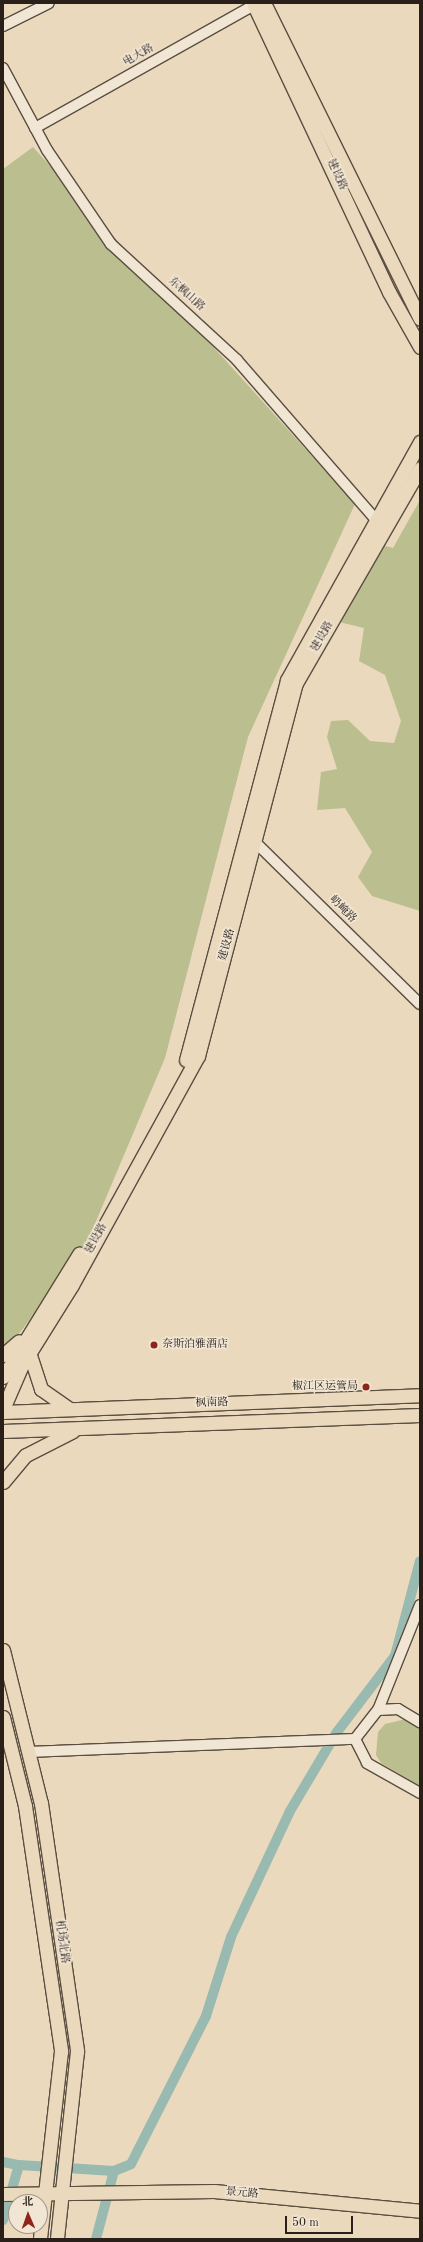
<!DOCTYPE html>
<meta charset="utf-8">
<style>
body{margin:0}
#map{position:relative;width:423px;height:2242px;overflow:hidden;background:#ead9bd;font-family:"Old Standard TT","Noto Serif SC",serif}
div>[style]{position:absolute}
[style*='--x']{left:calc(var(--x)*1px);top:calc(var(--y)*1px);width:calc(var(--w)*1px);rotate:calc(var(--a)*1deg)}
.green>*{inset:0;background:#bbbe8e}
.canal>*{height:10px;margin:-5px;padding:0 5px;transform-origin:5px;border-radius:5px;background:#98bab0}
.roads{filter:drop-shadow(1px 0 #5a4e42) drop-shadow(-1px 0 #5a4e42) drop-shadow(0 1px #5a4e42) drop-shadow(0 -1px #5a4e42)}
.minor>*{height:10px;margin:-5px;padding:0 5px;transform-origin:5px;border-radius:5px;background:#f1e6d4}
.major>*{height:13px;margin:-6.5px;padding:0 6.5px;transform-origin:6.5px;border-radius:6.5px;background:#ead9bd}
.dots>*{width:11px;height:11px;translate:-50% -50%;box-sizing:border-box;border:2px solid #f1e6d4;border-radius:50%}
span{translate:-50% -50%;white-space:nowrap;text-align:center;line-height:1.15;-webkit-text-stroke:3px #f1e6d4;paint-order:stroke}
.street-label{font-size:11px;color:#2a1f19}
.poi-label{font-size:11px;color:#2a1f19}
.left{translate:0 -50%;text-align:left}
.right{translate:-100% -50%;text-align:right}
.frame{position:absolute;inset:0;border:4px solid #2a1f19;pointer-events:none}
.north{position:absolute;left:8px;top:2194px;width:40px;height:40px;box-sizing:border-box;background:#f1e6d4;border:1px solid #a19689;border-radius:50%;rotate:358deg;font-size:11px;font-weight:700;line-height:16px;text-align:center;color:#2a1f19}
.north::after{content:'';display:block;margin:auto;width:14px;height:18px;background:#8f2418;clip-path:polygon(50% 0,100% 100%,50% 72%,0 100%)}
.scale{position:absolute;left:285px;top:2216px;width:68px;height:18px;box-sizing:border-box;border:2px solid #2a1f19;border-top:0;padding-left:5px;font-size:12px;line-height:14px;white-space:nowrap;color:#2a1f19;-webkit-text-stroke:3px #f1e6d4;paint-order:stroke}
</style>
<div id="map">
<div class="green">
<i style="clip-path:polygon(33px 147px,355px 504px,248px 737px,165px 1058px,86px 1245px,3px 1355px,3px 169px)"></i>
<i style="clip-path:polygon(420px 500px,420px 911px,372px 896px,358px 877px,372px 852px,345px 808px,317px 810px,321px 772px,337px 769px,327px 737px,331px 721px,348px 720px,370px 741px,394px 743px,401px 721px,385px 675px,359px 661px,364px 628px,339px 622px,382px 545px,393px 548px)"></i>
<i style="clip-path:polygon(406px 1719px,420px 1725px,420px 1786px,381px 1763px,376px 1755px,378px 1732px,385px 1724px)"></i>
</div>
<div class="canal">
<i style="--x:3;--y:2162;--w:16;--a:11"></i>
<i style="--x:3;--y:2220;--w:57;--a:-73.8"></i>
<i style="--x:19;--y:2165;--w:95;--a:3.6"></i>
<i style="--x:114;--y:2171;--w:18;--a:-22"></i>
<i style="--x:131;--y:2164;--w:166;--a:-63.1"></i>
<i style="--x:206;--y:2016;--w:83;--a:-72.4"></i>
<i style="--x:231;--y:1937;--w:139;--a:-64.9"></i>
<i style="--x:290;--y:1811;--w:92;--a:-59.3"></i>
<i style="--x:337;--y:1732;--w:96;--a:-52.7"></i>
<i style="--x:395;--y:1656;--w:98;--a:-75.3"></i>
<i style="--x:96;--y:2239;--w:70;--a:-75.2"></i>
</div>
<div class="roads">
<div class="minor">
<i style="--x:3;--y:26;--w:51;--a:-26.6"></i>
<i style="--x:3;--y:68;--w:93;--a:61.8"></i>
<i style="--x:47;--y:150;--w:114;--a:55.8"></i>
<i style="--x:111;--y:244;--w:171;--a:42.6"></i>
<i style="--x:237;--y:360;--w:215;--a:49"></i>
<i style="--x:35;--y:128;--w:251;--a:-29.3"></i>
<i style="--x:250;--y:837;--w:238;--a:44.5"></i>
<i style="--x:378;--y:1710;--w:113;--a:-68.2"></i>
<i style="--x:355;--y:1739;--w:37;--a:-52"></i>
<i style="--x:378;--y:1710;--w:20;--a:-3"></i>
<i style="--x:398;--y:1709;--w:26;--a:31"></i>
<i style="--x:28;--y:1752;--w:327;--a:-2.3"></i>
<i style="--x:355;--y:1739;--w:27;--a:63"></i>
<i style="--x:367;--y:1763;--w:61;--a:29.5"></i>
</div>
<div class="major">
<i style="--x:253;--y:3;--w:319;--a:64.8"></i>
<i style="--x:389;--y:292;--w:63;--a:60.6"></i>
<i style="--x:264;--y:3;--w:352;--a:63.7"></i>
<i style="--x:186;--y:1060;--w:393;--a:-75.1"></i>
<i style="--x:287;--y:680;--w:273;--a:-60.8"></i>
<i style="--x:29;--y:1352;--w:39;--a:72"></i>
<i style="--x:41;--y:1389;--w:35;--a:35"></i>
<i style="--x:3;--y:1355;--w:21;--a:-41"></i>
<i style="--x:3;--y:1377;--w:145;--a:-58.3"></i>
<i style="--x:3;--y:1409;--w:48;--a:-66.6"></i>
<i style="--x:22;--y:1365;--w:94;--a:-58"></i>
<i style="--x:72;--y:1285;--w:261;--a:-61.2"></i>
<i style="--x:198;--y:1056;--w:386;--a:-75.3"></i>
<i style="--x:296;--y:683;--w:248;--a:-60"></i>
<i style="--x:3;--y:1412;--w:417;--a:-2.3"></i>
<i style="--x:3;--y:1431;--w:417;--a:-2.2"></i>
<i style="--x:3;--y:1482;--w:35;--a:-50"></i>
<i style="--x:26;--y:1455;--w:53;--a:-27.1"></i>
<i style="--x:3;--y:1650;--w:158;--a:76.1"></i>
<i style="--x:41;--y:1803;--w:251;--a:81.7"></i>
<i style="--x:77;--y:2051;--w:189;--a:96.1"></i>
<i style="--x:3;--y:1717;--w:92;--a:76.1"></i>
<i style="--x:25;--y:1806;--w:248;--a:81.6"></i>
<i style="--x:61;--y:2051;--w:189;--a:96.4"></i>
<i style="--x:3;--y:2194;--w:211;--a:-0.8"></i>
<i style="--x:214;--y:2191;--w:207;--a:5.5"></i>
</div>
</div>
<div class="dots">
<i style="left:154px;top:1345px;background:#8f2418"></i>
<i style="left:366px;top:1387px;background:#8f2418"></i>
</div>
<div class="street-label">
<span style="left:139px;top:56px;rotate:-29deg">电大路</span>
<span style="left:336px;top:175px;rotate:66deg">建设路</span>
<span style="left:186px;top:295px;rotate:42deg">东枫山路</span>
<span style="left:323px;top:637px;rotate:-60deg">建设路</span>
<span style="left:342px;top:910px;rotate:45deg">屷崦路</span>
<span style="left:228px;top:945px;rotate:-75deg">建设路</span>
<span style="left:97px;top:1239px;rotate:-61deg">建设路</span>
<span style="left:212px;top:1404px;rotate:-2deg">枫南路</span>
<span style="left:61px;top:1942px;rotate:82deg">机场北路</span>
<span style="left:242px;top:2194px;rotate:5deg">景元路</span>
</div>
<div class="poi-label">
<span class="left" style="left:162px;top:1345px">奈斯泊雅酒店</span>
<span class="right" style="left:358px;top:1387px">椒江区运管局</span>
</div>
<div class="frame"></div>
<div class="north">北</div>
<div class="scale">50 m</div>
</div>
